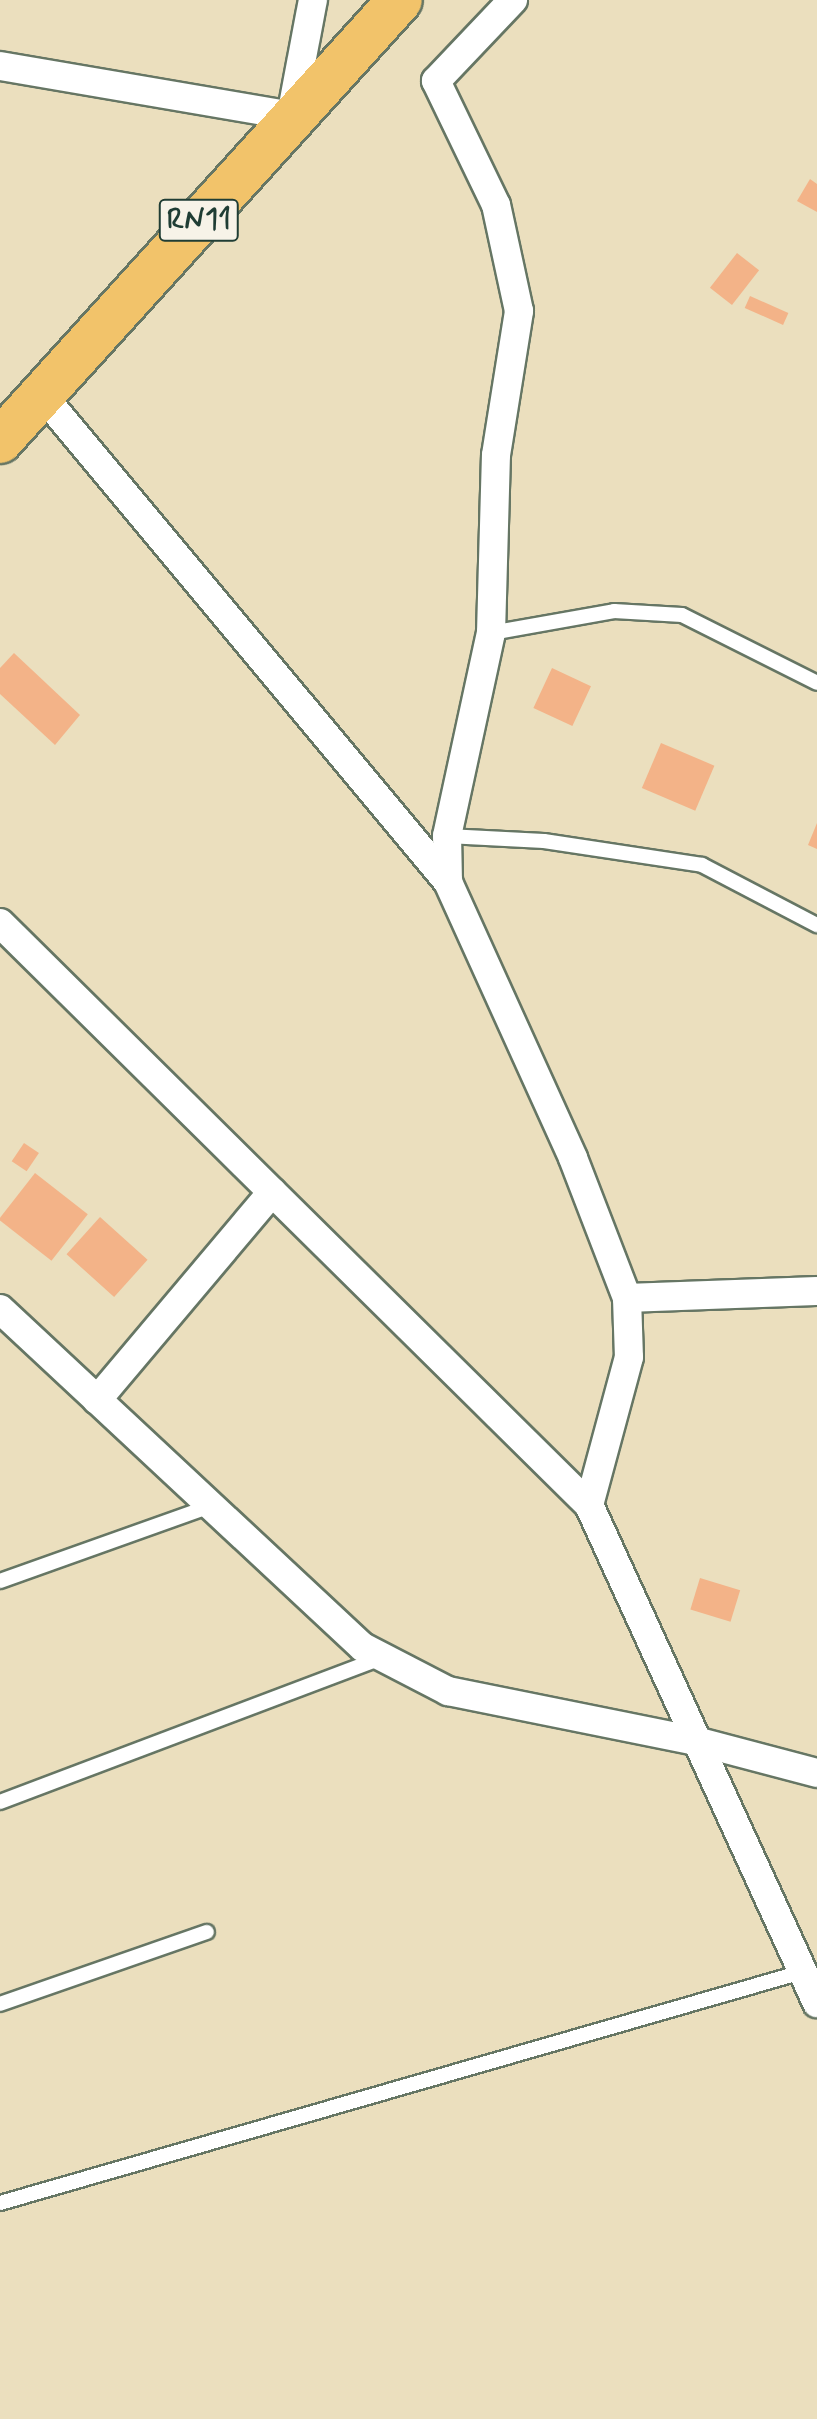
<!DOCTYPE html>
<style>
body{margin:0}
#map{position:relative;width:817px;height:2419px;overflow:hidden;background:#ebdfbe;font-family:Mynerve,sans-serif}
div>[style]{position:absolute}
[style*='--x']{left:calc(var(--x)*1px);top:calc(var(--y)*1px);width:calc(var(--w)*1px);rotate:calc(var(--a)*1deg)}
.building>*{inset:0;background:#f3b388;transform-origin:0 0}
.roads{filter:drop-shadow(2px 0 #667664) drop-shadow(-2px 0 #667664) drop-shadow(0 2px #667664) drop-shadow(0 -2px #667664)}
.lane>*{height:14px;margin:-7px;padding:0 7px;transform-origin:7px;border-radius:7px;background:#fff}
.street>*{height:28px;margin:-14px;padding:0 14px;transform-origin:14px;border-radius:14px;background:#fff}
.primary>*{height:44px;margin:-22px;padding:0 22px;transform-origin:22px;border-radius:22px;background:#f2c36a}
span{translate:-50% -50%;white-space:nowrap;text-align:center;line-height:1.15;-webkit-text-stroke:8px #f7f3e8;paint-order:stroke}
.shield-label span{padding:2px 6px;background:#f7f3e8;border:2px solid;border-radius:6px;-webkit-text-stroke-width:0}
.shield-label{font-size:30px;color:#1f3d34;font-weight:700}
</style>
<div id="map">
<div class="building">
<i style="clip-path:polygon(810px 179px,817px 184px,817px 212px,797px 201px)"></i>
<i style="left:737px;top:253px;width:28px;height:44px;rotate:38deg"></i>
<i style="left:750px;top:296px;width:42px;height:13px;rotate:24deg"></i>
<i style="clip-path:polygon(14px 653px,80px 715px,55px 745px,0 694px,0 668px)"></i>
<i style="left:552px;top:668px;width:43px;height:44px;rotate:25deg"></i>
<i style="left:661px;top:743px;width:58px;height:49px;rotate:23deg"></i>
<i style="clip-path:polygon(817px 823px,817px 849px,808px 845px)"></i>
<i style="left:24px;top:1143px;width:18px;height:22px;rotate:34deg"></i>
<i style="left:35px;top:1173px;width:67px;height:59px;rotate:38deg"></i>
<i style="left:100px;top:1217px;width:64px;height:50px;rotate:42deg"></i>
<i style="left:700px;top:1578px;width:42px;height:33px;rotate:17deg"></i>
</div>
<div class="roads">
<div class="lane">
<i style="--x:491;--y:633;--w:125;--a:-10.1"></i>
<i style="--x:614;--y:611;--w:68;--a:3.4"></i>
<i style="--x:682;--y:615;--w:151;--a:26.7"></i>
<i style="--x:447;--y:836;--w:97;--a:3"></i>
<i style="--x:544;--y:841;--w:160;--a:8.6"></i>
<i style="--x:702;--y:865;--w:130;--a:27.6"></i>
<i style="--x:0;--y:1581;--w:224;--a:-19.6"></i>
<i style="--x:0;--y:1802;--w:407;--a:-20.7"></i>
<i style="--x:0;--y:2004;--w:219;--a:-19.2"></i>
<i style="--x:0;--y:2203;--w:835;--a:-16.07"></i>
</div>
<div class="street">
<i style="--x:0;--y:66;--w:295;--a:9.7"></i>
<i style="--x:291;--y:116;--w:118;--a:-79.3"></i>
<i style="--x:43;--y:396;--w:633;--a:50.19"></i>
<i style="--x:448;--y:882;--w:303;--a:65.6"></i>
<i style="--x:573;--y:1158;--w:150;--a:68.9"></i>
<i style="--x:627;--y:1298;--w:59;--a:88.1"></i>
<i style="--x:629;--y:1357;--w:153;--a:105.1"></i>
<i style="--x:448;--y:882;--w:46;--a:-91.2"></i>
<i style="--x:447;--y:836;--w:208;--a:-77.8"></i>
<i style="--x:491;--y:633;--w:178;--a:-88.4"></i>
<i style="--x:496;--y:455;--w:146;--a:-80.9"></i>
<i style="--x:519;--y:311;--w:108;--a:-102.2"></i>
<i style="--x:496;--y:205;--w:138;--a:-115.8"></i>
<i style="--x:436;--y:81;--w:112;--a:-46.5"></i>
<i style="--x:0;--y:923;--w:828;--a:44.66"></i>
<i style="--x:589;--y:1505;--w:548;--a:65.4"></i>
<i style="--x:627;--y:1298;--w:190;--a:-2.1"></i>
<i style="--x:0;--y:1309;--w:496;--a:43"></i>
<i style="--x:363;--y:1647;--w:96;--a:27.4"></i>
<i style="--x:448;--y:1691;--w:253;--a:11.4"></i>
<i style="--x:696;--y:1741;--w:125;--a:14.8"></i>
<i style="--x:97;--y:1400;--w:272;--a:-49.9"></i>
</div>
<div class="primary">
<i style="--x:0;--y:441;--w:595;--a:-47.79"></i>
</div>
</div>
<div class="shield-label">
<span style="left:199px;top:220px">RN11</span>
</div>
</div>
